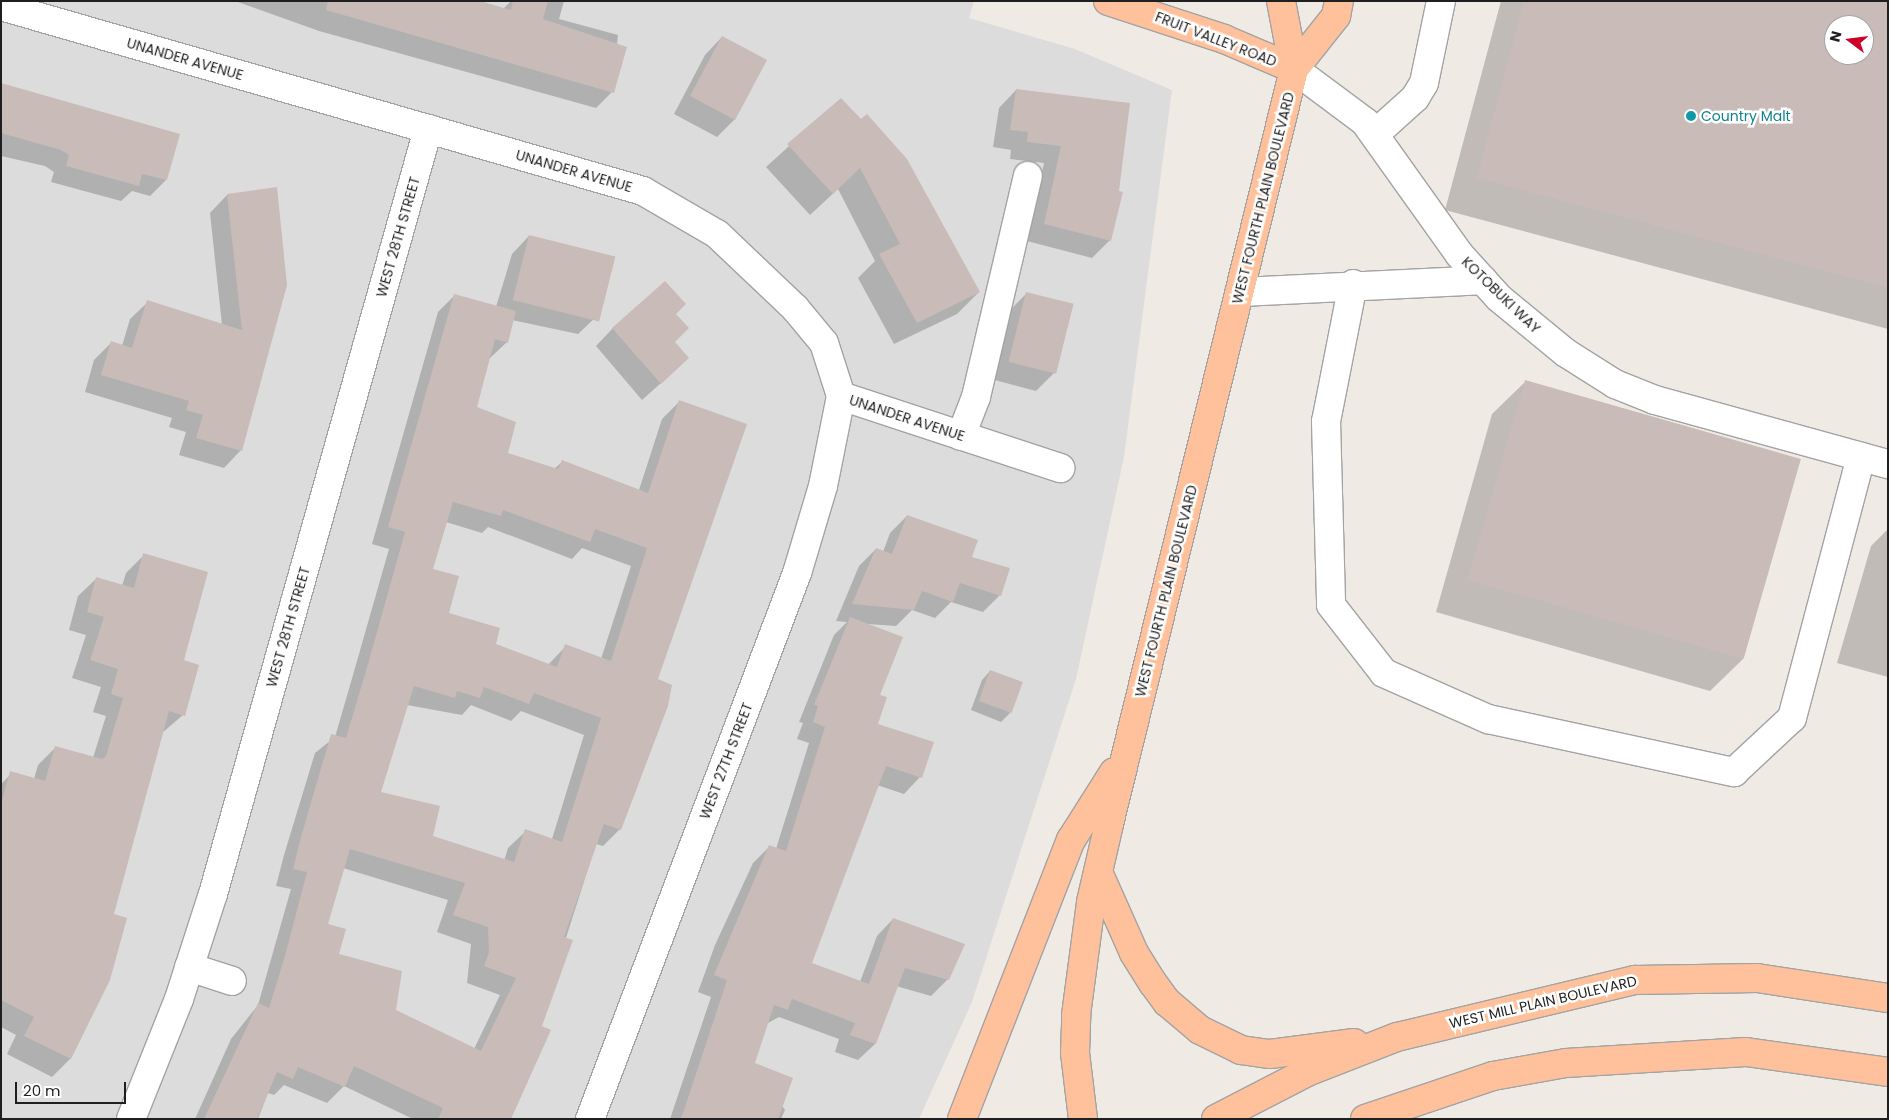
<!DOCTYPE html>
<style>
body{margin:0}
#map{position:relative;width:1889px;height:1120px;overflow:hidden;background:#f0eae5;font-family:Poppins,sans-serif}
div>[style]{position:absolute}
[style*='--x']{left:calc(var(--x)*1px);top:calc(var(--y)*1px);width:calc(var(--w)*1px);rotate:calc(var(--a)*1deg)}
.residential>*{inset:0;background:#dddcdc}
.shadow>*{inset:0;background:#0003}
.building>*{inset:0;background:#c9bbb8;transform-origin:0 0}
.roads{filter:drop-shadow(1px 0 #a3a3a3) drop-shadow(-1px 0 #a3a3a3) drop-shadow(0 1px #a3a3a3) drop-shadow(0 -1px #a3a3a3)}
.minor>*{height:28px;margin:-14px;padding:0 14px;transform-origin:14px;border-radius:14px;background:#fff}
.major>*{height:28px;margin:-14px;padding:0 14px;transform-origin:14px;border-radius:14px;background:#ffc19b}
.dots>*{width:14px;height:14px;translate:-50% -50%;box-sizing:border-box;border:2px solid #fff;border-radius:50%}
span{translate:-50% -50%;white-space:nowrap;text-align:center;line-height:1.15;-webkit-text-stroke:5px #fff;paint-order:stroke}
.street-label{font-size:14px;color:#1f1f1f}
.culture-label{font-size:14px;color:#0d838f}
.left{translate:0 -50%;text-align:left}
.frame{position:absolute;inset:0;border:2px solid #1f1f1f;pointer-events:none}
.north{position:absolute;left:1824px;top:15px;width:50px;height:50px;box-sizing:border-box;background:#fff;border:1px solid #a5a5a5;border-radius:50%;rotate:285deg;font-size:14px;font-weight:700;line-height:20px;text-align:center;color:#1f1f1f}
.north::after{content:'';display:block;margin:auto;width:18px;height:22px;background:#ce0028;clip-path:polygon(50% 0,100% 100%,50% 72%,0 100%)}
.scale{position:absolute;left:15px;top:1082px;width:111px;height:22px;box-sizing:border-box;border:2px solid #1f1f1f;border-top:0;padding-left:6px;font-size:15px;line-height:18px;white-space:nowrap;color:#1f1f1f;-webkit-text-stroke:4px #fff;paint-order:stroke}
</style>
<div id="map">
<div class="residential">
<i style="clip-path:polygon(1px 1px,974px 1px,969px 18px,1075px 49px,1172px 90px,1124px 457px,1076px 679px,972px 1002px,919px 1119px,1px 1119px)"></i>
</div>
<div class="shadow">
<i style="clip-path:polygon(235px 1px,465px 1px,503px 9px,511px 1px,564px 1px,559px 19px,618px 35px,612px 92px,596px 108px,319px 31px)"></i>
<i style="clip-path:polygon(evenodd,1501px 1px,1888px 1px,1888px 329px,1445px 210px,1501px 1px,1834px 25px,1864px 25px,1864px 55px,1834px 55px,1834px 25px)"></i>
<i style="clip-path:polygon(722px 37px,766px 60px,735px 119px,717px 137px,674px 114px,705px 55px)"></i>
<i style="clip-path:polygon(1px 85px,166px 180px,150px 196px,132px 191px,121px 201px,51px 182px,54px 172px,45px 166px,1px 156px)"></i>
<i style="clip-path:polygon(1016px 90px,1118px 192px,1110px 240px,1092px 258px,1027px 241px,1044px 163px,1010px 159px,1011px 150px,993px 147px,999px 108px)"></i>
<i style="clip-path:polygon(841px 99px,979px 292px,957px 314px,894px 344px,858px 278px,875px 261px,838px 189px,810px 215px,766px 167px)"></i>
<i style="clip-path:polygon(275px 189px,241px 450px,224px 468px,179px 455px,186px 432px,169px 427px,172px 418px,85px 392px,94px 360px,111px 343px,122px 346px,130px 319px,148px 302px,222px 325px,210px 213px,227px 195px)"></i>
<i style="clip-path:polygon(evenodd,529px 236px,596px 317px,578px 334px,512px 320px,507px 342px,489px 359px,476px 407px,506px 454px,554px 469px,562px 462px,639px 490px,662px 419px,679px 402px,656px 680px,671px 685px,636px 790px,620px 829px,603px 846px,596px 844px,508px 1119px,413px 1119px,344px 1086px,327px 1103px,284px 1085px,274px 1095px,268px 1093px,258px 1119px,195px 1119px,231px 1039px,258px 1005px,291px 889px,276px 886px,284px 855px,315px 753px,335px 737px,351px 682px,389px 549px,372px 544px,438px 312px,455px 295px,496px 307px,512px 254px,529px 236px,446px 522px,482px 533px,488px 527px,572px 559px,582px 548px,631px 566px,601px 659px,566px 646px,548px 665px,494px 645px,447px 614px,431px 570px,446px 522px,529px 236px,407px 705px,462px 715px,471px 705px,511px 721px,521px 711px,584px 735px,552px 839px,526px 831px,508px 848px,504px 861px,431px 837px,379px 792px,407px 705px,529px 236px,343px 868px,448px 900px,437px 932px,471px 944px,467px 983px,500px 995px,474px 1049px,394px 1011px,337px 955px,326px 925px,343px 868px)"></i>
<i style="clip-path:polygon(1027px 293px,1054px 373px,1036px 391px,991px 379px,1009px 311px)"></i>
<i style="clip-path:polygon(675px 314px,670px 375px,642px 400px,596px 346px,613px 328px)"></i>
<i style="clip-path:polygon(1525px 382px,1743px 659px,1710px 691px,1436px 612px,1492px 414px)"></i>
<i style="clip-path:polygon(907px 516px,971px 558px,1000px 595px,983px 612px,951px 602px,935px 618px,912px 610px,896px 626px,868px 624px,879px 695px,876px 724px,920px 777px,904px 794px,877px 785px,811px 964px,860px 982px,877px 936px,893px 919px,948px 979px,931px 996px,896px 986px,875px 1044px,858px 1060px,835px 1052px,839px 1039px,779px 1017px,766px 1024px,753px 1064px,785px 1110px,781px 1119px,670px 1119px,711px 997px,698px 992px,715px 945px,753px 863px,769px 847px,776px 849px,809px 743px,797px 739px,803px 723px,799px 722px,834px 635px,847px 622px,836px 621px,859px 566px,876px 549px,883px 552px,890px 533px)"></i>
<i style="clip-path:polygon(1888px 529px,1888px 677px,1837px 663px,1871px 546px)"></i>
<i style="clip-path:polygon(144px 555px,182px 661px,183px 715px,162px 733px,113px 915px,109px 979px,70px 1059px,52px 1077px,7px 1054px,16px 1035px,1px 1027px,1px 784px,12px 773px,34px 779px,38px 765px,56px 747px,93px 758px,106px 716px,93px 712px,101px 687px,72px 678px,86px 635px,69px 630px,78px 596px,97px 578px,122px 586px,126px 573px)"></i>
<i style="clip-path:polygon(990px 671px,1010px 713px,1001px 722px,971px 710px,982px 680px)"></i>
</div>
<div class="building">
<i style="clip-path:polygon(328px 1px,480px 1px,511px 10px,513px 1px,548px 1px,543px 19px,627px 47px,614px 93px,326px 10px)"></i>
<i style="clip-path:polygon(evenodd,1524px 1px,1888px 1px,1888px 288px,1477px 178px,1524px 1px,1834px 25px,1864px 25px,1864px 55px,1834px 55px,1834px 25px)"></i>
<i style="left:722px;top:36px;width:51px;height:68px;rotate:28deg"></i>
<i style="clip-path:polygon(1px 83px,180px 134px,167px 180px,142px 174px,139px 186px,66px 166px,69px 155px,61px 150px,1px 133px)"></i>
<i style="clip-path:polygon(1016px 89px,1130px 103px,1119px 191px,1123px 192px,1111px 241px,1044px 224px,1061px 146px,1027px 142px,1028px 132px,1010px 130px)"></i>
<i style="clip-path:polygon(841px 98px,861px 119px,867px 114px,907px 159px,980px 292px,917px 323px,879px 254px,900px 244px,860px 168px,833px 194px,787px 144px)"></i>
<i style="clip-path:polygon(277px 187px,287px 285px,242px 451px,196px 438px,203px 415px,186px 410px,189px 401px,101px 375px,111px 341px,132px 348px,147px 300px,242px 330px,227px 194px)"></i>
<i style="left:529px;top:235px;width:89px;height:67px;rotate:14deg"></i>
<i style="clip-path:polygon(665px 281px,686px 304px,676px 314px,689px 328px,675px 342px,689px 358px,661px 384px,612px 328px)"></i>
<i style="left:1026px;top:292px;width:49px;height:72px;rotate:14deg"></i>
<i style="clip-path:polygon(evenodd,454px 294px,516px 311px,508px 343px,495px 339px,477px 407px,516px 422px,508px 453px,558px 469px,562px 460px,648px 493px,679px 400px,747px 424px,658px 679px,672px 685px,668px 706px,621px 830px,604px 824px,564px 937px,573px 940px,542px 1026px,551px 1030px,511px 1119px,438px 1119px,443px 1108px,354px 1066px,345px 1087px,298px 1067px,293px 1079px,277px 1072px,257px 1119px,204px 1119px,258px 1003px,269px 1008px,285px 956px,307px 872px,293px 869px,301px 837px,331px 734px,346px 738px,368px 664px,405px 532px,388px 527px,454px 294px,453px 502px,501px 516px,503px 510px,590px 542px,595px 529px,647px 548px,611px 661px,565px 644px,557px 667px,496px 644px,500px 628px,449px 613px,459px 576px,433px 569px,453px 502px,454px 294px,414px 686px,455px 698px,457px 691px,480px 698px,484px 687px,529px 704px,534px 693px,601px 718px,562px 842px,525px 829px,514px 862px,433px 836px,440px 806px,381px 792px,414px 686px,454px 294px,350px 849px,465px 883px,453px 915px,488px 927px,489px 952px,484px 966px,516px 978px,481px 1051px,396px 1010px,402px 971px,339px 954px,346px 929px,328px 924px,350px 849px)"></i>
<i style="left:1525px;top:380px;width:287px;height:208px;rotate:16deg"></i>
<i style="clip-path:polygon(907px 515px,978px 540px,972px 557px,1010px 568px,1001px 596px,960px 583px,953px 602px,922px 591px,914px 610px,852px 604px,876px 548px,892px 554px)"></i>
<i style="clip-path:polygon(143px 553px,208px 572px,184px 660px,199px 665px,185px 716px,169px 711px,114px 914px,127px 918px,110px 980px,71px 1059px,24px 1036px,34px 1017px,1px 1000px,1px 805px,10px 771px,45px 781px,55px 746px,102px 759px,106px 756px,123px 698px,111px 694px,118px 669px,90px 660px,104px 617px,87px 612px,96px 577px,134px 588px)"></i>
<i style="clip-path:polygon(850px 617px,903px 637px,880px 695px,887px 697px,878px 724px,934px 742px,922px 778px,886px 766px,812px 963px,869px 984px,893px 918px,965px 944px,949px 980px,905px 968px,876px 1044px,850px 1035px,855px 1023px,792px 999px,788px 1010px,774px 1005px,755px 1063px,793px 1078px,778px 1119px,681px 1119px,727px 980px,714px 975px,769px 845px,786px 851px,825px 727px,813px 722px,818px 706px,814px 705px)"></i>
<i style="left:990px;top:670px;width:35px;height:33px;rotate:20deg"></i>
</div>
<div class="roads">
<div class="minor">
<i style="--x:1;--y:6;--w:668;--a:16.07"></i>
<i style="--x:643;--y:191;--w:86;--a:30.2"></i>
<i style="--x:717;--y:234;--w:108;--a:43.5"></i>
<i style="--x:795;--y:308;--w:45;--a:50.4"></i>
<i style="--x:824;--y:343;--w:56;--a:72.2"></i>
<i style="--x:841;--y:396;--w:92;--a:101.3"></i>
<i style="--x:823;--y:486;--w:91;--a:106.6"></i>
<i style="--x:797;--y:573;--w:584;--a:110.76"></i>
<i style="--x:1294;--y:69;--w:89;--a:36.7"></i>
<i style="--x:1365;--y:122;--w:162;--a:54.5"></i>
<i style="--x:1459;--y:254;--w:59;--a:47.7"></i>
<i style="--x:1499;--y:298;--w:87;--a:39.4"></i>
<i style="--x:1566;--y:353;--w:58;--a:32.3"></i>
<i style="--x:1615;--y:384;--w:43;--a:21.8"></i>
<i style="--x:1655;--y:400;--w:242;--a:15.4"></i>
<i style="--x:1375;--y:134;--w:54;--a:-42"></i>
<i style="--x:1415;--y:98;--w:17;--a:-59"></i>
<i style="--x:1424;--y:83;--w:84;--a:-78.3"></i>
<i style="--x:1353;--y:284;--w:140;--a:101.1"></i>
<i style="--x:1326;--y:421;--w:184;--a:88.4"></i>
<i style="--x:1331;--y:605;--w:86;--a:52.1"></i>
<i style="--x:1384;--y:673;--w:114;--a:23.9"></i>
<i style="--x:1488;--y:719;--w:252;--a:12.2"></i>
<i style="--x:1734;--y:772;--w:79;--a:-43"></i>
<i style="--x:1792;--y:718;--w:270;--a:-75.2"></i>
<i style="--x:1240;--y:292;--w:243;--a:-2.8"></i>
<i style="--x:841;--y:396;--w:231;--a:18.2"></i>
<i style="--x:961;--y:436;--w:42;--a:-69"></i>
<i style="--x:976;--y:397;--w:227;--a:-76.8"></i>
<i style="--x:189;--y:967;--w:45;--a:18"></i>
<i style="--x:131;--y:1119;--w:129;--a:-68.2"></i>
<i style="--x:179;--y:999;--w:110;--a:-72.1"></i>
<i style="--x:213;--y:894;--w:795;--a:-74.3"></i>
</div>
<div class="major">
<i style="--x:1108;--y:1;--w:122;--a:18.1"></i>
<i style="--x:1224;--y:39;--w:76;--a:23.2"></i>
<i style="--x:1281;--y:1;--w:69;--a:79.2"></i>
<i style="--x:1098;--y:872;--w:89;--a:66"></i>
<i style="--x:1134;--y:953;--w:36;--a:58"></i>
<i style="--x:1153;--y:983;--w:24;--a:54"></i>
<i style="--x:1167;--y:1002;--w:43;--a:40.3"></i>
<i style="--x:1200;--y:1030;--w:46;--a:26"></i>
<i style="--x:1241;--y:1050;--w:29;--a:8"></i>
<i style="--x:1270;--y:1054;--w:85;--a:-7.5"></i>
<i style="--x:962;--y:1119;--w:300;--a:-68.7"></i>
<i style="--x:1071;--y:840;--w:80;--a:-57.7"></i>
<i style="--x:1083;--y:1119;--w:66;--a:-96.9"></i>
<i style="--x:1075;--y:1053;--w:38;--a:-88"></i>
<i style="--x:1076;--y:1015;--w:114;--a:-82.4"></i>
<i style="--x:1091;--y:902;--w:80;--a:-77"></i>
<i style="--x:1109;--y:824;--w:777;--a:-76.23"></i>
<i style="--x:1294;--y:69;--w:68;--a:-51.6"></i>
<i style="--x:1336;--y:16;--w:15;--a:-79"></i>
<i style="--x:1216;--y:1119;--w:102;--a:-27.3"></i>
<i style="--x:1307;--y:1072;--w:97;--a:-21.3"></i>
<i style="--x:1397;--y:1037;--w:245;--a:-13.5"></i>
<i style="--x:1635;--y:980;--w:122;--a:-0.9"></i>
<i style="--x:1757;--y:978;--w:133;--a:8.7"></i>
<i style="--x:1365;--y:1119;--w:135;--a:-18.6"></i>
<i style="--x:1493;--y:1076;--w:74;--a:-10.1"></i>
<i style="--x:1566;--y:1063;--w:180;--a:-3.5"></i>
<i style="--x:1746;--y:1052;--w:143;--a:8"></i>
</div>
</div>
<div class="dots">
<i style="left:1691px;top:116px;background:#0f9aa8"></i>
</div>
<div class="street-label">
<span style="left:1216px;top:39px;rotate:21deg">FRUIT VALLEY ROAD</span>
<span style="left:185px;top:59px;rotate:16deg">UNANDER AVENUE</span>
<span style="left:574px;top:171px;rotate:16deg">UNANDER AVENUE</span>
<span style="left:1263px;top:198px;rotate:-76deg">WEST FOURTH PLAIN BOULEVARD</span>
<span style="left:398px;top:237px;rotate:-74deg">WEST 28TH STREET</span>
<span style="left:1501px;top:295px;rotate:44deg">KOTOBUKI WAY</span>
<span style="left:907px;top:418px;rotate:18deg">UNANDER AVENUE</span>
<span style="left:1166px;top:591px;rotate:-76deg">WEST FOURTH PLAIN BOULEVARD</span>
<span style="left:288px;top:627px;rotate:-74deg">WEST 28TH STREET</span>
<span style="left:726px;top:761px;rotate:-69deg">WEST 27TH STREET</span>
<span style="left:1543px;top:1002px;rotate:-13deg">WEST MILL PLAIN BOULEVARD</span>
</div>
<div class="culture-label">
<span class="left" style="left:1701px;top:116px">Country Malt</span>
</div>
<div class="frame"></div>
<div class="north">N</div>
<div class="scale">20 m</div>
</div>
